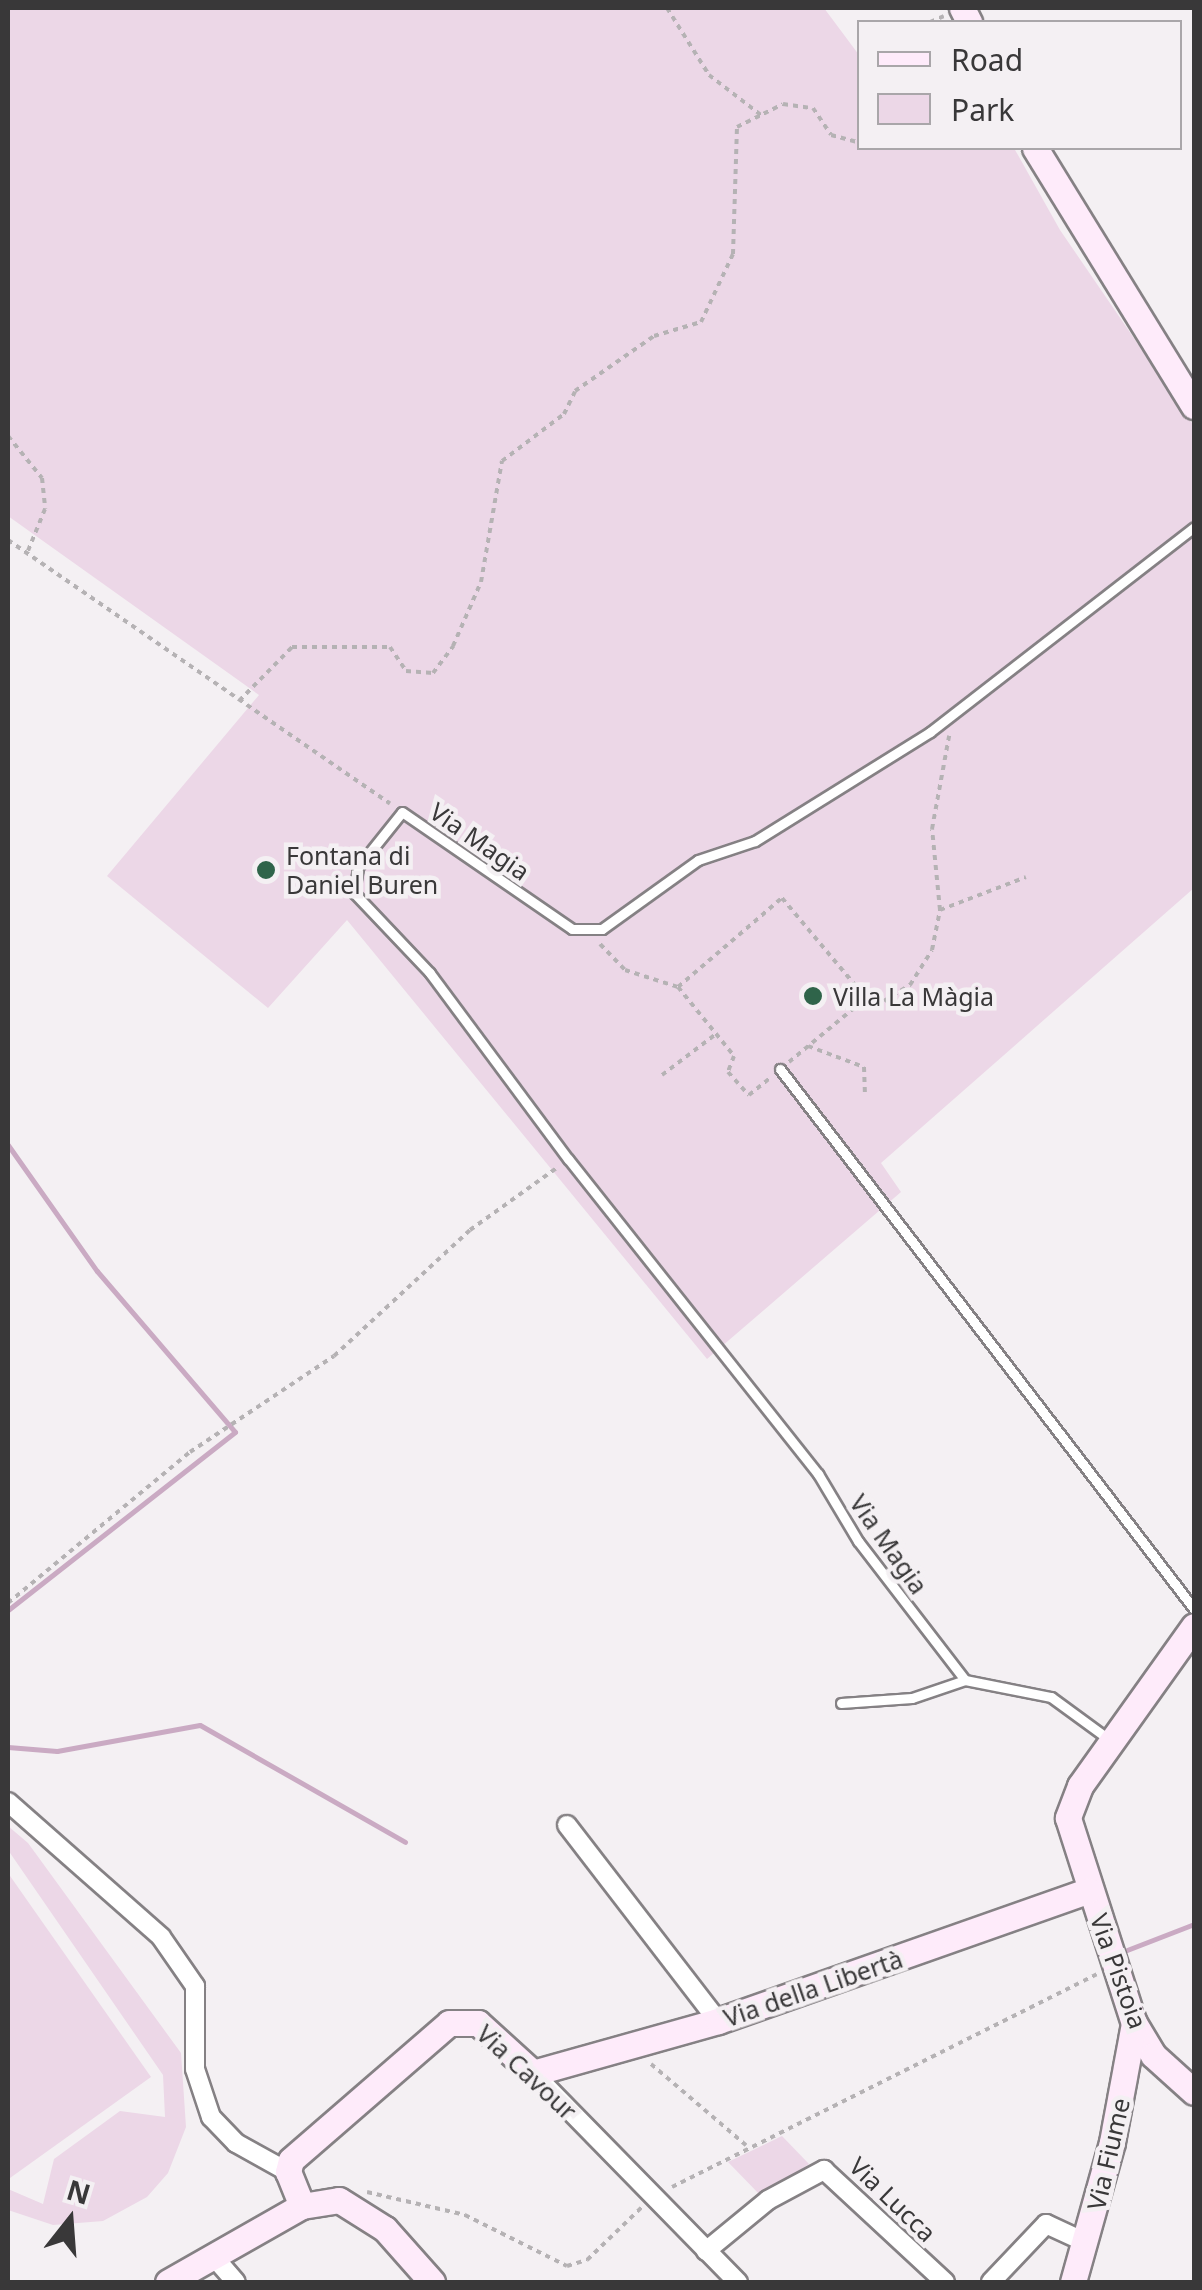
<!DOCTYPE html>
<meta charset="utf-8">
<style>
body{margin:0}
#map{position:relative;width:1202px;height:2290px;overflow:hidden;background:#f4f0f3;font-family:"Noto Sans",sans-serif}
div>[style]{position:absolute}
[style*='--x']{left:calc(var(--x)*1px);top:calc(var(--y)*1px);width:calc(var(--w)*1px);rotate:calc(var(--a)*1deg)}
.green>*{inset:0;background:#ecd7e7}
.stream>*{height:5px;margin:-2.5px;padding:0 2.5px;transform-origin:2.5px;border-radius:2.5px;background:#caaac3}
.path>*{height:4px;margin-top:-2px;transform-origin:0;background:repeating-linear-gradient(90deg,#b5b2b4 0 5px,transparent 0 10px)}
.roads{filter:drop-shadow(2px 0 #858184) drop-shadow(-2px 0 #858184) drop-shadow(0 2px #858184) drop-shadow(0 -2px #858184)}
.lane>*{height:9px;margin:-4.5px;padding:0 4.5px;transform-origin:4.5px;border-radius:4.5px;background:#fff}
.street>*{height:18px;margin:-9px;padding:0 9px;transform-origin:9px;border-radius:9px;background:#fff}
.secondary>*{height:25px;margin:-12.5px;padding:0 12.5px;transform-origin:12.5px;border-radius:12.5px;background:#feebfa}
.dots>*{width:28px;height:28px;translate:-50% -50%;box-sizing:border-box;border:5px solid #f4f0f3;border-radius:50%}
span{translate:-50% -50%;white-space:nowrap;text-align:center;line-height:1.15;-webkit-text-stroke:9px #f4f0f3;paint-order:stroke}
.street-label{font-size:25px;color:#393839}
.poi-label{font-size:25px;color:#393839}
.left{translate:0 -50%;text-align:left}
.frame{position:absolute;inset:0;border:10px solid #393839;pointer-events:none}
.legend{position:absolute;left:857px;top:20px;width:325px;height:130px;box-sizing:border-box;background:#f4f0f3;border:2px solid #a9a6a9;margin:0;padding:12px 18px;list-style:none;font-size:30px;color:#393839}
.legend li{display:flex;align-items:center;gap:20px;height:50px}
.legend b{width:50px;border:2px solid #a9a6a9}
.north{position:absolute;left:20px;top:2170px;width:100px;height:100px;-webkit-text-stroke:8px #f4f0f3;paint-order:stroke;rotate:17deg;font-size:28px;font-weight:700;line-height:40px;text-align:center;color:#393839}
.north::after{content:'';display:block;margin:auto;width:35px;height:45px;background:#393839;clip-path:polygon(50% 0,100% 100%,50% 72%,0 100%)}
</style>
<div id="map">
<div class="green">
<i style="clip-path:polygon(8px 8px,824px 8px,859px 55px,860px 148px,1014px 148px,1060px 230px,1194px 426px,1194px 888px,881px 1163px,901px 1192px,707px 1359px,347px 920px,268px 1008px,107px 876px,259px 695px,8px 516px)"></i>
<i style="clip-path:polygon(8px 1826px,28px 1843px,181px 2053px,186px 2127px,168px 2173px,147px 2197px,103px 2221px,53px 2225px,8px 2210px,8px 2189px,43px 2204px,54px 2159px,120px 2111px,165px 2117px,163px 2075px,8px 1850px)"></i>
<i style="clip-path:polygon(8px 1873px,151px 2077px,10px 2178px,8px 2174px)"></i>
<i style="clip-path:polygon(782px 2136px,809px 2164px,761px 2196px,728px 2162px)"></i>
</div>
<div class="stream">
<i style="--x:8;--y:1145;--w:154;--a:54.8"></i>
<i style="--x:97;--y:1271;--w:212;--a:49.4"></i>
<i style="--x:235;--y:1432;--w:288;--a:141.9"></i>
<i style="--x:8;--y:1747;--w:49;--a:4.7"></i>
<i style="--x:57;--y:1751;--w:145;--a:-10.3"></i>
<i style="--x:200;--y:1725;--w:236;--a:29.7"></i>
<i style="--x:1127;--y:1950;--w:72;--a:-21.2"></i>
</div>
<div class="path">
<i style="--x:667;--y:8;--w:79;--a:57.9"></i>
<i style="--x:709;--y:75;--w:66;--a:37.6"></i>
<i style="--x:930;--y:22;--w:15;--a:-23"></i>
<i style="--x:8;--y:436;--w:54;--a:51"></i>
<i style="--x:42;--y:478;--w:31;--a:84"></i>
<i style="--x:45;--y:509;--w:48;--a:112.2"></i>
<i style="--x:8;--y:540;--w:464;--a:34.6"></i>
<i style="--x:239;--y:701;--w:76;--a:-45.5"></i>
<i style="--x:292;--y:647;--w:98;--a:0"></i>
<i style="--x:390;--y:647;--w:29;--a:56"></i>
<i style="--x:406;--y:671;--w:27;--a:4"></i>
<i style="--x:433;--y:673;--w:34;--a:-53"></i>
<i style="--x:453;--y:646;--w:70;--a:-66.4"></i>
<i style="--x:481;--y:582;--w:123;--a:-80.2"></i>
<i style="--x:502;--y:461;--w:78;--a:-37.2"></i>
<i style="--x:564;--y:414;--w:25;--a:-64"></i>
<i style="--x:575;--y:391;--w:96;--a:-34.8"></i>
<i style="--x:654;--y:336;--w:49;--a:-16.6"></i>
<i style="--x:701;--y:322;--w:75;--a:-64.8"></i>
<i style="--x:733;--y:254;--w:127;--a:-88.2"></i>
<i style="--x:737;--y:127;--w:51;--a:-26.6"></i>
<i style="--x:783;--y:104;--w:30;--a:8"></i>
<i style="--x:813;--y:108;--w:32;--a:56"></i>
<i style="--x:831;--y:135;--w:30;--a:15"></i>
<i style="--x:940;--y:910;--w:92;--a:-21"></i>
<i style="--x:600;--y:944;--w:36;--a:46"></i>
<i style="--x:625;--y:970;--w:56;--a:17.8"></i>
<i style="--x:678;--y:987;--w:137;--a:-40.6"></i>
<i style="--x:782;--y:898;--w:131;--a:50"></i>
<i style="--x:866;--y:998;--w:18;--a:9"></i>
<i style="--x:884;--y:1001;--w:31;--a:-32"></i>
<i style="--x:910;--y:985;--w:41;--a:-57.8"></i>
<i style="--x:932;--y:950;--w:41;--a:-78.7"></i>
<i style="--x:940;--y:910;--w:81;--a:-95.6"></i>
<i style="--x:932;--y:829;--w:95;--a:-79.6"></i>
<i style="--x:678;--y:987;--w:89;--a:50.9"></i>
<i style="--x:734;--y:1056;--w:17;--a:111"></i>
<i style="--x:728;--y:1072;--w:31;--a:48"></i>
<i style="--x:749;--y:1095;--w:27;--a:-39"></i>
<i style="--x:808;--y:1046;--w:60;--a:20.6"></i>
<i style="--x:864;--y:1067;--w:25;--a:88"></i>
<i style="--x:789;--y:1062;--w:100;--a:-39.7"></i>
<i style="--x:662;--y:1075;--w:68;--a:-37.2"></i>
<i style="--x:8;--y:1603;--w:236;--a:-39.7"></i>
<i style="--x:190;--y:1452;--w:173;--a:-33.7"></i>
<i style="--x:334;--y:1356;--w:185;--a:-42.8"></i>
<i style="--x:470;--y:1230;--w:108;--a:-35.6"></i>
<i style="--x:651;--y:2064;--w:125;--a:40.5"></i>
<i style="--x:672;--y:2187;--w:475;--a:-26.6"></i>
<i style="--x:367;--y:2192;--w:101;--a:13.2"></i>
<i style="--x:465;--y:2215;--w:114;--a:26.6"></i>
<i style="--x:567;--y:2266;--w:21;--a:-17"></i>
<i style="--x:587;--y:2260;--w:78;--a:-44"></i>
</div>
<div class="roads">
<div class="lane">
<i style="--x:780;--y:1069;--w:680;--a:52.52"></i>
<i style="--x:965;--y:1680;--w:175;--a:-127.6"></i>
<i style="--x:858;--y:1541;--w:78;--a:-120.8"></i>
<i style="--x:818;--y:1474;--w:402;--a:-128.4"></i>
<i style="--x:568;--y:1159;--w:232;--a:-126.6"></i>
<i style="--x:430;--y:973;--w:110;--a:-133.5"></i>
<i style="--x:354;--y:893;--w:26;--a:-81"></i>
<i style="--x:358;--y:867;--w:70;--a:-51.3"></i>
<i style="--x:402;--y:812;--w:206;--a:34.5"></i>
<i style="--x:572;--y:929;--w:30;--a:0"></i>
<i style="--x:602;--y:929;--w:118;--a:-35.7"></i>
<i style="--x:698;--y:860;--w:60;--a:-18.4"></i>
<i style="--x:755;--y:841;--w:206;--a:-31.9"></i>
<i style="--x:930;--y:732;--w:334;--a:-37.8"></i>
<i style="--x:841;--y:1703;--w:71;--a:-4"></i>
<i style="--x:912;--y:1698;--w:56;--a:-18.8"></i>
<i style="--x:965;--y:1680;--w:88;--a:11.2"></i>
<i style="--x:1051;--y:1697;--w:73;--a:36.1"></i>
</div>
<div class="street">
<i style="--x:8;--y:1802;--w:204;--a:41.4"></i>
<i style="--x:161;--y:1937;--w:60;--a:55.2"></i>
<i style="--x:195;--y:1986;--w:83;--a:90"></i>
<i style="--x:195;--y:2069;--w:51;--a:71.6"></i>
<i style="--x:211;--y:2117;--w:36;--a:46"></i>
<i style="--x:236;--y:2143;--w:60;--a:29.1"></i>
<i style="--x:567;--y:1825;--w:247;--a:52.4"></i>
<i style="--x:533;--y:2073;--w:293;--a:45.6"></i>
<i style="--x:706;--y:2251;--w:80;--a:-39.4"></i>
<i style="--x:768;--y:2200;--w:64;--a:-28.2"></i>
<i style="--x:824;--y:2170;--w:165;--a:42.8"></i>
<i style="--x:214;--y:2257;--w:33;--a:49"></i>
<i style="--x:991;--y:2282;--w:80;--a:-46.5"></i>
<i style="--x:1046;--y:2224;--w:45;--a:24.9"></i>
</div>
<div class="secondary">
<i style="--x:962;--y:8;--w:16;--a:63"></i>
<i style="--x:1035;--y:148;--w:303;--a:58.4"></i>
<i style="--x:1194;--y:1626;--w:196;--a:125.5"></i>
<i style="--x:1080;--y:1786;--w:34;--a:111"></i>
<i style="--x:1068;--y:1818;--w:215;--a:72.2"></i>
<i style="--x:1134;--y:2023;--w:37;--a:59"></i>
<i style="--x:1153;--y:2055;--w:55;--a:42.1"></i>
<i style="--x:302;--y:2206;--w:37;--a:-112"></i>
<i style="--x:288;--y:2172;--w:12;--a:-76"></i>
<i style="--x:291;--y:2160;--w:209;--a:-40.9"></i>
<i style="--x:449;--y:2023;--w:29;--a:0"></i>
<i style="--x:478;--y:2023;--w:74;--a:42.3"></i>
<i style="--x:533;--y:2073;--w:192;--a:-15.7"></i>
<i style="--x:718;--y:2021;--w:393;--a:-19.4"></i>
<i style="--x:168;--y:2282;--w:154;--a:-29.6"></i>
<i style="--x:302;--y:2206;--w:37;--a:-9"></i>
<i style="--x:339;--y:2200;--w:54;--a:32.2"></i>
<i style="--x:385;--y:2229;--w:71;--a:48.4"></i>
<i style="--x:1073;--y:2282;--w:145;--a:-74.4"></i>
<i style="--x:1112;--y:2142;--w:121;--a:-79.5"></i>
</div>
</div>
<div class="dots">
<i style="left:266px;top:870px;background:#2f644a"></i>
<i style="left:813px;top:996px;background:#2f644a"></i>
</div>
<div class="street-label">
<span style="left:480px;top:841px;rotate:35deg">Via Magia</span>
<span style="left:889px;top:1544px;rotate:55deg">Via Magia</span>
<span style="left:1119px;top:1971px;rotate:70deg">Via Pistoia</span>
<span style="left:813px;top:1988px;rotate:-19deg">Via della Libertà</span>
<span style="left:527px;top:2072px;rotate:43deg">Via Cavour</span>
<span style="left:1108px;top:2154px;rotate:-77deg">Via Fiume</span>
<span style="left:893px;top:2199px;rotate:44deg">Via Lucca</span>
</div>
<div class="poi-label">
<span class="left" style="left:286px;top:870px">Fontana di<br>Daniel Buren</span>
<span class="left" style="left:833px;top:996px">Villa La Màgia</span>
</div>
<div class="frame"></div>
<ul class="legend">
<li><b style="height:12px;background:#feebfa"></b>Road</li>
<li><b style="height:28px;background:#ecd7e7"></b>Park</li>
</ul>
<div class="north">N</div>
</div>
